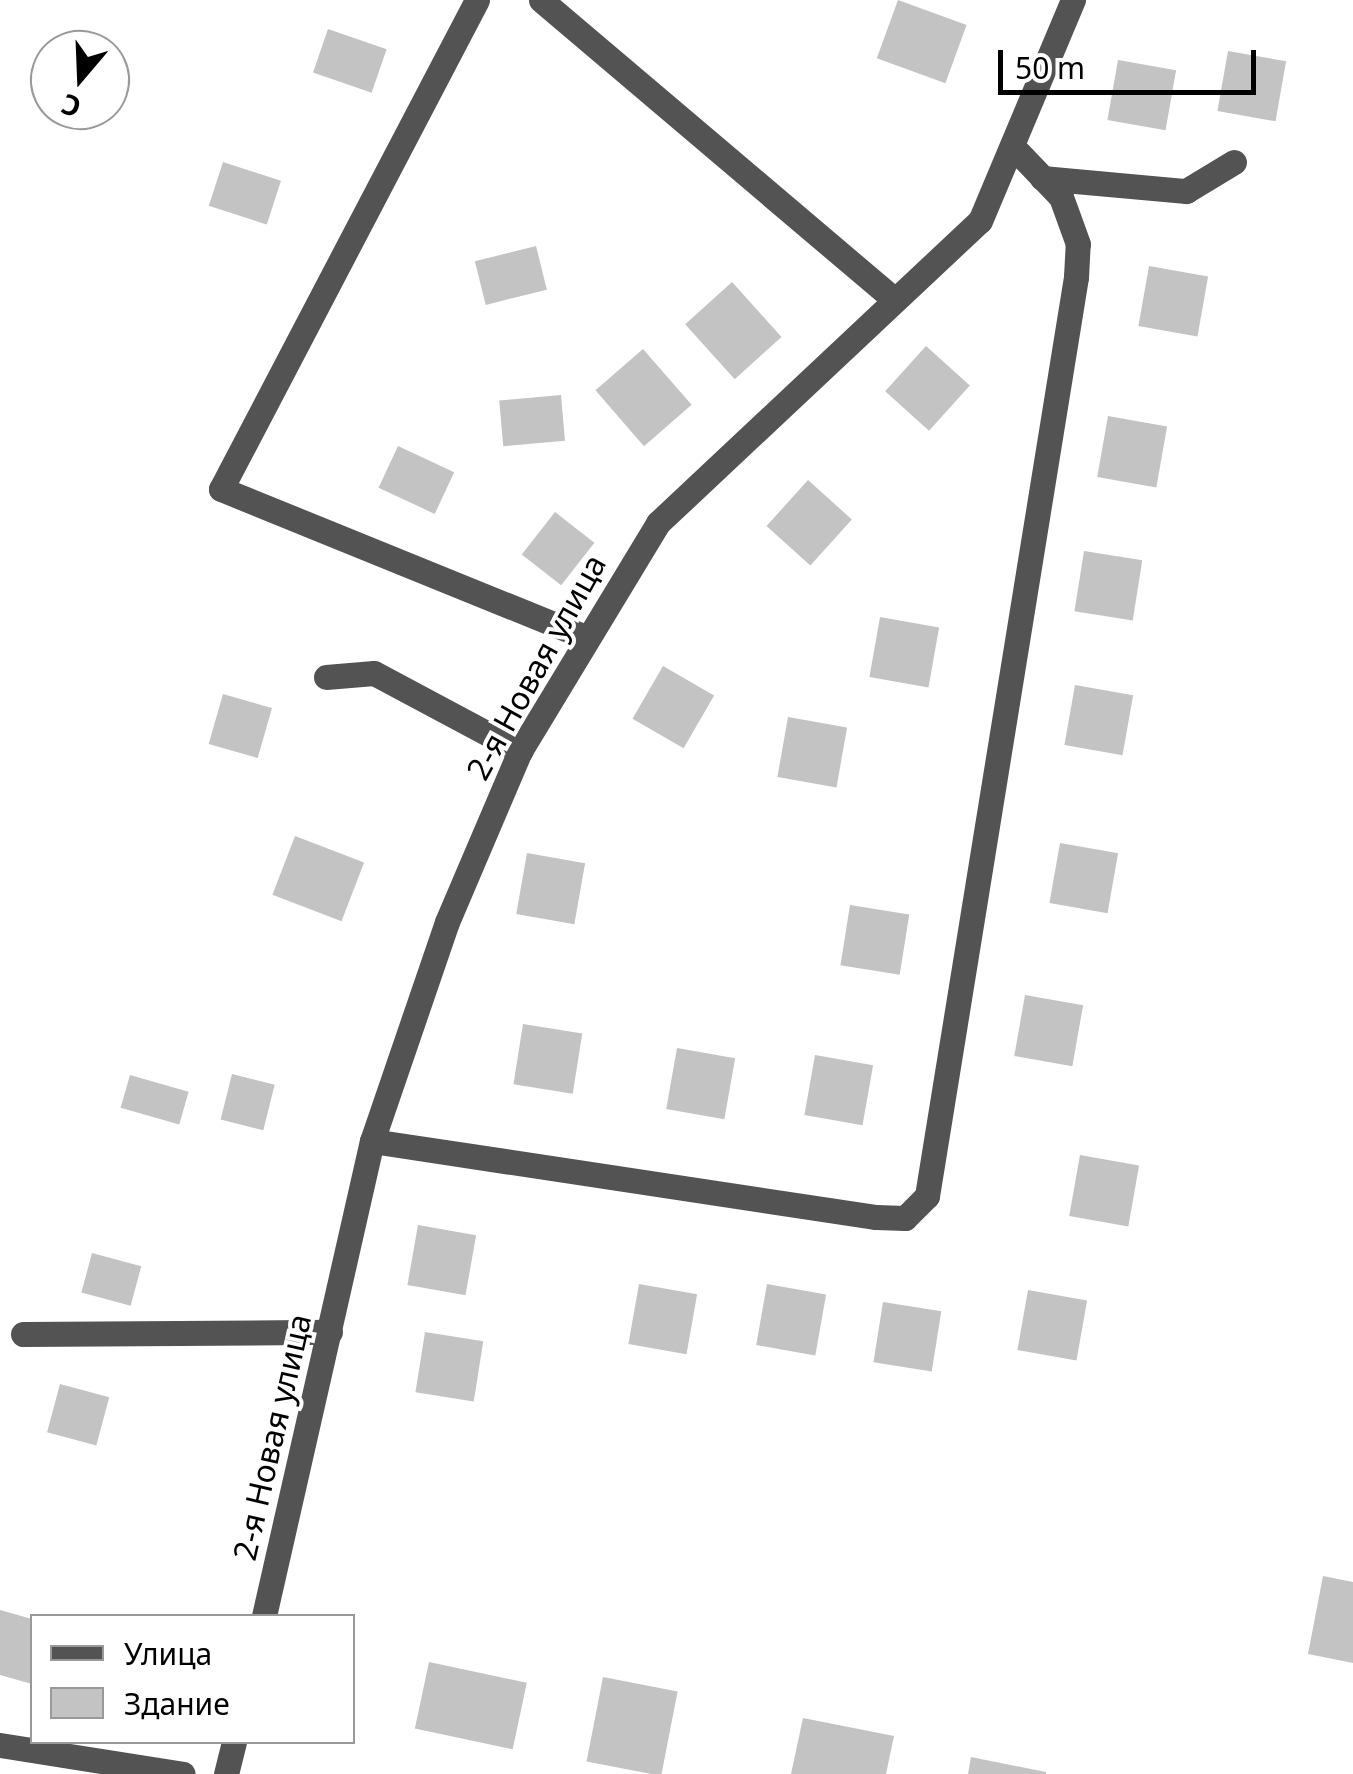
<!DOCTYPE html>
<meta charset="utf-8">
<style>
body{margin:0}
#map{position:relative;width:1353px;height:1774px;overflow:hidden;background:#fff;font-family:"Noto Sans",sans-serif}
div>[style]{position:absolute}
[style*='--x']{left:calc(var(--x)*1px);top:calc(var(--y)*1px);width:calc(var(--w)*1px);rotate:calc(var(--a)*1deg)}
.building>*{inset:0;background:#c3c3c3;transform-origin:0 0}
.minor>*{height:25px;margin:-12.5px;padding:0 12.5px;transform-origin:12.5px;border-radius:12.5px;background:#535353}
span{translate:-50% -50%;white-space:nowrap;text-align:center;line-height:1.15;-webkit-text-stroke:8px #fff;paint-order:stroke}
.street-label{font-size:32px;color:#000}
.legend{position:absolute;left:30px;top:1614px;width:325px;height:130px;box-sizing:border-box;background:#fff;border:2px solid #999;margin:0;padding:12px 18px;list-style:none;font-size:30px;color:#000}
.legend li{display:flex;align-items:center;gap:20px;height:50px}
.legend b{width:50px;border:2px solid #999}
.north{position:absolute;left:30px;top:30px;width:100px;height:100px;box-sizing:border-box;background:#fff;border:2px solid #999;border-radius:50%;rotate:199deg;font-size:28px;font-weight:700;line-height:40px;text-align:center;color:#000}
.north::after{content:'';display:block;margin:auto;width:35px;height:45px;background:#000;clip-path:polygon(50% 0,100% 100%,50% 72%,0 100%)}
.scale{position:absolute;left:998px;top:50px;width:258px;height:45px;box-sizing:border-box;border:5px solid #000;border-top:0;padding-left:12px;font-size:30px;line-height:35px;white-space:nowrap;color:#000;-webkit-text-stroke:8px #fff;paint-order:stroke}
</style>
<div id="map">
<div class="building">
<i style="left:898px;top:0;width:73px;height:62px;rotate:20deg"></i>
<i style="left:328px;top:29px;width:62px;height:46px;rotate:19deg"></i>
<i style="left:1228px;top:51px;width:59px;height:61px;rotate:10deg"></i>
<i style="left:1118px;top:60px;width:59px;height:61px;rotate:10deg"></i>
<i style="left:223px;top:162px;width:61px;height:46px;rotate:18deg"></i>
<i style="left:536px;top:246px;width:45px;height:63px;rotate:76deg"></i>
<i style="left:1149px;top:266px;width:60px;height:61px;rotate:10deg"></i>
<i style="left:732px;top:282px;width:74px;height:63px;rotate:48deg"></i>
<i style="left:926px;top:346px;width:59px;height:61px;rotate:42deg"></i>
<i style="left:643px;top:349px;width:74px;height:63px;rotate:49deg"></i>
<i style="left:561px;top:395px;width:46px;height:62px;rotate:85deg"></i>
<i style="left:1108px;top:416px;width:60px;height:62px;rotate:10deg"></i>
<i style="left:398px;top:446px;width:62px;height:46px;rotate:25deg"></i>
<i style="left:808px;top:480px;width:59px;height:62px;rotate:42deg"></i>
<i style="left:555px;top:512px;width:50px;height:54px;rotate:38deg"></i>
<i style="left:1084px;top:551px;width:59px;height:61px;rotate:9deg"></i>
<i style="left:880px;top:617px;width:60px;height:61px;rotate:10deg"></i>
<i style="left:663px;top:666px;width:59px;height:61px;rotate:30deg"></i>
<i style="left:1075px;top:685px;width:59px;height:61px;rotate:10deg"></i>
<i style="left:223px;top:694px;width:51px;height:52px;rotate:16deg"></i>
<i style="left:788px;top:717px;width:60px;height:61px;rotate:10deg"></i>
<i style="left:295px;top:836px;width:74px;height:63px;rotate:21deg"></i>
<i style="left:1060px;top:843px;width:59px;height:61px;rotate:10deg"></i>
<i style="left:527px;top:853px;width:59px;height:62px;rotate:10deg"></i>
<i style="left:850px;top:905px;width:60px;height:61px;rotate:9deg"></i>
<i style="left:1025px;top:995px;width:59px;height:62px;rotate:10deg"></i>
<i style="left:523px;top:1024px;width:60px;height:61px;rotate:9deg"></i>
<i style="left:677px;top:1048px;width:59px;height:62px;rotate:10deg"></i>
<i style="left:815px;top:1055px;width:59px;height:61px;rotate:10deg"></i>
<i style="left:232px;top:1074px;width:44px;height:47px;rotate:14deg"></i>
<i style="left:130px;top:1075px;width:61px;height:34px;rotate:16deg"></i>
<i style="left:1080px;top:1155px;width:60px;height:62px;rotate:10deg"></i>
<i style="left:418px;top:1225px;width:59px;height:61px;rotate:10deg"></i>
<i style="left:92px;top:1253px;width:51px;height:41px;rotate:15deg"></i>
<i style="left:639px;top:1284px;width:59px;height:61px;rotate:10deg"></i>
<i style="left:767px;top:1284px;width:60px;height:62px;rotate:10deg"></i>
<i style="left:1028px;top:1290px;width:60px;height:61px;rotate:10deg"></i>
<i style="left:883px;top:1302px;width:59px;height:61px;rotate:9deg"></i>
<i style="left:425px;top:1332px;width:59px;height:61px;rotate:9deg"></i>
<i style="left:60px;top:1384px;width:51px;height:50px;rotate:15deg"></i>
<i style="clip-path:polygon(1323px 1576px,1353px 1582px,1353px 1663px,1308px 1654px)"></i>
<i style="clip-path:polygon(0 1610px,32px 1619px,32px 1684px,0 1675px)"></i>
<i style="left:429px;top:1662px;width:100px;height:68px;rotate:12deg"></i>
<i style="left:603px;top:1677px;width:76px;height:86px;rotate:11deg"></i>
<i style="clip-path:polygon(803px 1718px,894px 1736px,886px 1774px,791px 1774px)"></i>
<i style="clip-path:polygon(971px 1757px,1046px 1772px,1046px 1774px,968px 1774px)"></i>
</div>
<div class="minor">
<i style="--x:477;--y:0;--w:552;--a:117.63"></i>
<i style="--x:221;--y:489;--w:393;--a:22.1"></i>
<i style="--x:541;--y:0;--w:462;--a:40.3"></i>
<i style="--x:1042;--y:178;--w:145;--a:5.2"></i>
<i style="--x:1186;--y:191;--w:56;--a:-31.1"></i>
<i style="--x:326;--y:677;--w:48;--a:-4.8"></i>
<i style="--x:374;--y:673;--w:166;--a:28.1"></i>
<i style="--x:372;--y:1141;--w:510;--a:8.58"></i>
<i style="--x:876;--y:1217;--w:29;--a:2"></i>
<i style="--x:905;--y:1218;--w:31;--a:-45"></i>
<i style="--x:927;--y:1196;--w:931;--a:-80.79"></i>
<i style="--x:1076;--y:277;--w:33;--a:-87"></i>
<i style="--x:1078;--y:244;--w:50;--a:-109.9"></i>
<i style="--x:1061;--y:197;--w:69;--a:-133.8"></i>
<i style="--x:23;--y:1334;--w:307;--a:-0.4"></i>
<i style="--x:264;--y:1616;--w:487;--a:-77.2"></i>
<i style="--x:372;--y:1141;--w:231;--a:-71.1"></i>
<i style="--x:447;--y:922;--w:186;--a:-66.9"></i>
<i style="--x:520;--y:751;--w:267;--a:-58.8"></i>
<i style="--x:658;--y:523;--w:441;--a:-43.2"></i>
<i style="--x:980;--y:221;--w:240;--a:-67.2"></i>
<i style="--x:0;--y:1745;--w:185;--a:9"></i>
<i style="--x:226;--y:1774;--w:33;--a:-76"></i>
</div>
<div class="street-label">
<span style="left:536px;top:667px;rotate:-61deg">2-я Новая улица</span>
<span style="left:272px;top:1437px;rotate:-77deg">2-я Новая улица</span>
</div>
<ul class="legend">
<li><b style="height:12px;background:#535353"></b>Улица</li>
<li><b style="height:28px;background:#c3c3c3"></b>Здание</li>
</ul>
<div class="north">С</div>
<div class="scale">50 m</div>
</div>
